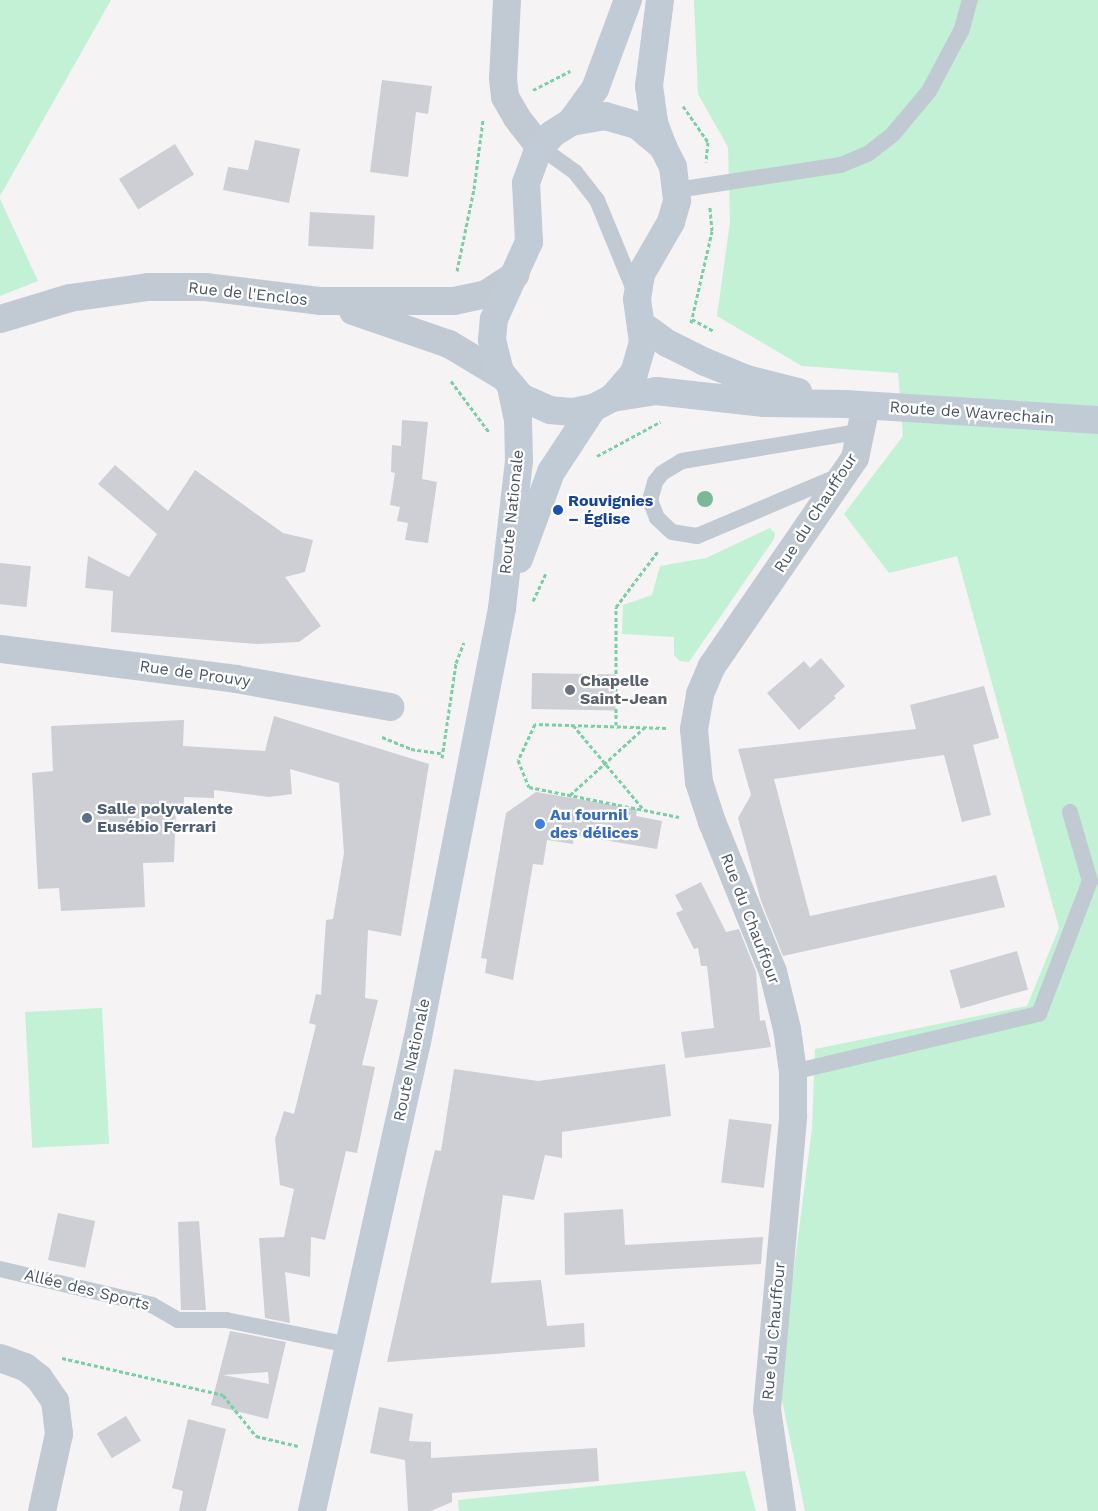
<!DOCTYPE html>
<meta charset="utf-8">
<style>
body{margin:0}
#map{position:relative;width:1098px;height:1511px;overflow:hidden;background:#f5f3f3;font-family:"Work Sans",sans-serif}
div>[style]{position:absolute}
[style*='--x']{left:calc(var(--x)*1px);top:calc(var(--y)*1px);width:calc(var(--w)*1px);rotate:calc(var(--a)*1deg)}
.green>*{inset:0;background:#c3f1d5;transform-origin:0 0}
.building>*{inset:0;background:#cdcfd5;transform-origin:0 0}
.path>*{height:3px;margin-top:-1.5px;transform-origin:0;background:repeating-linear-gradient(90deg,#7ad0a6 0 4px,transparent 0 6.5px)}
.service>*{height:16px;margin:-8px;padding:0 8px;transform-origin:8px;border-radius:8px;background:#c1cad2}
.minor>*{height:28px;margin:-14px;padding:0 14px;transform-origin:14px;border-radius:14px;background:#c1cad2}
.tertiary>*{height:28px;margin:-14px;padding:0 14px;transform-origin:14px;border-radius:14px;background:#c1cad2}
.secondary>*{height:28px;margin:-14px;padding:0 14px;transform-origin:14px;border-radius:14px;background:#c1cbd6}
.trees>*{width:16px;height:16px;margin:-8px;border-radius:50%;background:#7bb799}
.dots>*{width:14px;height:14px;translate:-50% -50%;box-sizing:border-box;border:2px solid #fff;border-radius:50%}
span{translate:-50% -50%;white-space:nowrap;text-align:center;line-height:1.15;-webkit-text-stroke:4.5px #fff;paint-order:stroke}
.street-label{font-size:16px;color:#4a5661}
.transit-label{font-size:16px;color:#164399;font-weight:700}
.left{translate:0 -50%;text-align:left}
.worship-label{font-size:16px;color:#5b616d;font-weight:700}
.service-label{font-size:16px;color:#4e5e75;font-weight:700}
.shop-label{font-size:16px;color:#366cbe;font-weight:700}
</style>
<div id="map">
<div class="green">
<i style="clip-path:polygon(0 0,111px 0,0 196px)"></i>
<i style="clip-path:polygon(694px 0,1098px 0,1098px 1511px,805px 1511px,779px 1386px,812px 1128px,815px 1049px,1027px 1006px,1059px 928px,957px 556px,889px 573px,844px 514px,903px 436px,898px 373px,802px 366px,717px 316px,730px 222px,728px 147px,698px 94px)"></i>
<i style="clip-path:polygon(0 199px,38px 281px,0 296px)"></i>
<i style="clip-path:polygon(770px 528px,775px 533px,774px 539px,689px 662px,680px 661px,674px 655px,674px 637px,622px 634px,623px 605px,652px 595px,660px 566px,706px 558px)"></i>
<i style="left:102px;top:1008px;width:136px;height:77px;rotate:87deg"></i>
<i style="clip-path:polygon(745px 1471px,756px 1511px,459px 1511px,458px 1500px)"></i>
</div>
<div class="building">
<i style="clip-path:polygon(382px 80px,432px 86px,428px 114px,416px 112px,408px 177px,370px 172px)"></i>
<i style="clip-path:polygon(255px 140px,300px 149px,289px 203px,223px 190px,228px 167px,248px 170px)"></i>
<i style="left:175px;top:144px;width:36px;height:66px;rotate:58deg"></i>
<i style="left:310px;top:212px;width:65px;height:34px;rotate:3deg"></i>
<i style="clip-path:polygon(402px 420px,428px 422px,422px 479px,437px 482px,428px 543px,405px 540px,408px 523px,397px 521px,400px 507px,390px 505px,395px 473px,391px 472px,392px 445px,401px 446px)"></i>
<i style="clip-path:polygon(115px 465px,168px 511px,195px 470px,283px 533px,313px 540px,305px 572px,285px 577px,321px 626px,299px 642px,257px 644px,111px 632px,113px 591px,85px 588px,88px 556px,129px 577px,157px 534px,98px 484px)"></i>
<i style="left:0;top:563px;width:31px;height:41px;rotate:6deg"></i>
<i style="clip-path:polygon(821px 658px,845px 686px,834px 696px,836px 698px,799px 730px,767px 693px,804px 661px,810px 668px)"></i>
<i style="left:532px;top:673px;width:84px;height:36px;rotate:1deg"></i>
<i style="clip-path:polygon(984px 686px,999px 738px,973px 745px,991px 815px,962px 822px,944px 755px,774px 779px,810px 916px,996px 875px,1005px 907px,783px 956px,761px 901px,738px 818px,751px 795px,738px 749px,916px 729px,910px 705px)"></i>
<i style="clip-path:polygon(274px 716px,429px 764px,401px 936px,368px 930px,365px 998px,378px 1000px,362px 1065px,375px 1067px,357px 1153px,346px 1151px,325px 1240px,311px 1237px,310px 1277px,285px 1272px,290px 1323px,265px 1318px,259px 1238px,284px 1237px,294px 1189px,280px 1185px,275px 1139px,284px 1111px,294px 1114px,316px 1025px,309px 1023px,316px 994px,321px 995px,326px 920px,333px 919px,344px 853px,339px 783px,290px 769px,292px 794px,269px 797px,214px 790px,214px 798px,184px 797px,184px 807px,176px 807px,174px 862px,143px 863px,145px 907px,61px 911px,59px 888px,38px 889px,32px 773px,53px 771px,51px 726px,184px 720px,183px 746px,265px 751px)"></i>
<i style="clip-path:polygon(536px 792px,637px 809px,636px 816px,662px 821px,657px 849px,574px 835px,573px 844px,547px 840px,543px 865px,533px 864px,513px 980px,485px 973px,487px 959px,481px 958px,506px 813px)"></i>
<i style="clip-path:polygon(701px 882px,726px 932px,739px 929px,756px 972px,760px 1021px,765px 1020px,771px 1047px,685px 1058px,681px 1032px,714px 1028px,707px 966px,701px 966px,698px 948px,694px 949px,676px 913px,683px 910px,675px 895px)"></i>
<i style="left:1017px;top:951px;width:40px;height:70px;rotate:74deg"></i>
<i style="clip-path:polygon(665px 1064px,671px 1116px,562px 1132px,562px 1158px,545px 1155px,534px 1200px,503px 1195px,491px 1283px,541px 1280px,547px 1326px,584px 1323px,585px 1347px,387px 1362px,426px 1187px,435px 1150px,441px 1151px,454px 1069px,538px 1081px)"></i>
<i style="left:729px;top:1119px;width:43px;height:64px;rotate:7deg"></i>
<i style="clip-path:polygon(623px 1209px,625px 1245px,763px 1237px,761px 1264px,565px 1275px,564px 1213px)"></i>
<i style="left:58px;top:1213px;width:38px;height:48px;rotate:12deg"></i>
<i style="clip-path:polygon(199px 1221px,206px 1310px,181px 1310px,178px 1222px)"></i>
<i style="clip-path:polygon(evenodd,230px 1331px,286px 1342px,268px 1419px,211px 1405px,230px 1331px,268px 1372px,269px 1384px,223px 1375px,268px 1372px)"></i>
<i style="clip-path:polygon(379px 1407px,413px 1414px,409px 1441px,431px 1442px,431px 1458px,597px 1448px,599px 1481px,452px 1493px,452px 1502px,431px 1511px,408px 1511px,405px 1460px,370px 1453px)"></i>
<i style="left:126px;top:1416px;width:29px;height:34px;rotate:59deg"></i>
<i style="clip-path:polygon(188px 1419px,226px 1429px,206px 1511px,179px 1511px,183px 1491px,172px 1488px)"></i>
</div>
<div class="path">
<i style="--x:533;--y:90;--w:42;--a:-27.2"></i>
<i style="--x:683;--y:106;--w:44;--a:55.2"></i>
<i style="--x:708;--y:142;--w:20;--a:96"></i>
<i style="--x:457;--y:271;--w:84;--a:-78.3"></i>
<i style="--x:474;--y:189;--w:70;--a:-82.6"></i>
<i style="--x:692;--y:319;--w:25;--a:29"></i>
<i style="--x:691;--y:323;--w:94;--a:-77.1"></i>
<i style="--x:712;--y:231;--w:24;--a:-95"></i>
<i style="--x:451;--y:381;--w:64;--a:53.3"></i>
<i style="--x:597;--y:456;--w:72;--a:-28.4"></i>
<i style="--x:533;--y:601;--w:31;--a:-65"></i>
<i style="--x:573;--y:725;--w:111;--a:50.1"></i>
<i style="--x:616;--y:725;--w:118;--a:-90"></i>
<i style="--x:616;--y:607;--w:70;--a:-53.1"></i>
<i style="--x:666;--y:728;--w:131;--a:-178.3"></i>
<i style="--x:535;--y:724;--w:40;--a:115"></i>
<i style="--x:518;--y:760;--w:29;--a:68"></i>
<i style="--x:529;--y:787;--w:153;--a:11.3"></i>
<i style="--x:382;--y:737;--w:31;--a:22"></i>
<i style="--x:411;--y:749;--w:30;--a:8"></i>
<i style="--x:442;--y:758;--w:96;--a:-81.6"></i>
<i style="--x:456;--y:663;--w:22;--a:-69"></i>
<i style="--x:570;--y:795;--w:101;--a:-42.2"></i>
<i style="--x:62;--y:1358;--w:165;--a:12.9"></i>
<i style="--x:223;--y:1395;--w:53;--a:51.2"></i>
<i style="--x:256;--y:1436;--w:43;--a:13.4"></i>
</div>
<div class="service">
<i style="--x:540;--y:147;--w:43;--a:35.5"></i>
<i style="--x:575;--y:172;--w:36;--a:52"></i>
<i style="--x:597;--y:200;--w:100;--a:67.6"></i>
<i style="--x:677;--y:190;--w:166;--a:-8.7"></i>
<i style="--x:841;--y:165;--w:30;--a:-23"></i>
<i style="--x:869;--y:153;--w:31;--a:-38"></i>
<i style="--x:893;--y:134;--w:56;--a:-50.1"></i>
<i style="--x:929;--y:91;--w:70;--a:-62"></i>
<i style="--x:962;--y:29;--w:30;--a:-75"></i>
<i style="--x:841;--y:475;--w:156;--a:157"></i>
<i style="--x:697;--y:536;--w:25;--a:-171"></i>
<i style="--x:672;--y:532;--w:21;--a:-137"></i>
<i style="--x:657;--y:518;--w:19;--a:-111"></i>
<i style="--x:650;--y:500;--w:19;--a:-74"></i>
<i style="--x:655;--y:482;--w:11;--a:-52"></i>
<i style="--x:662;--y:473;--w:23;--a:-31"></i>
<i style="--x:682;--y:461;--w:183;--a:-9.4"></i>
<i style="--x:793;--y:1072;--w:253;--a:-13.3"></i>
<i style="--x:1039;--y:1014;--w:142;--a:-69"></i>
<i style="--x:1090;--y:881;--w:72;--a:-106.2"></i>
<i style="--x:0;--y:1269;--w:156;--a:13.3"></i>
<i style="--x:152;--y:1305;--w:30;--a:30"></i>
<i style="--x:178;--y:1320;--w:48;--a:0"></i>
<i style="--x:226;--y:1320;--w:126;--a:11.5"></i>
</div>
<div class="minor">
<i style="--x:507;--y:0;--w:78;--a:92.9"></i>
<i style="--x:503;--y:78;--w:19;--a:84"></i>
<i style="--x:505;--y:97;--w:24;--a:60"></i>
<i style="--x:517;--y:118;--w:37;--a:52"></i>
<i style="--x:0;--y:649;--w:238;--a:7.2"></i>
<i style="--x:236;--y:679;--w:157;--a:10.3"></i>
<i style="--x:0;--y:1358;--w:27;--a:20"></i>
<i style="--x:25;--y:1367;--w:18;--a:38"></i>
<i style="--x:39;--y:1378;--w:28;--a:55"></i>
<i style="--x:55;--y:1401;--w:33;--a:83"></i>
<i style="--x:59;--y:1434;--w:79;--a:102.4"></i>
<i style="--x:782;--y:1511;--w:102;--a:-98.4"></i>
<i style="--x:767;--y:1410;--w:295;--a:-84.9"></i>
<i style="--x:793;--y:1116;--w:44;--a:-90"></i>
<i style="--x:793;--y:1072;--w:43;--a:-97.9"></i>
<i style="--x:787;--y:1029;--w:59;--a:-103.8"></i>
<i style="--x:773;--y:972;--w:162;--a:-112.1"></i>
<i style="--x:712;--y:822;--w:42;--a:-108"></i>
<i style="--x:699;--y:782;--w:53;--a:-95.4"></i>
<i style="--x:694;--y:729;--w:36;--a:-80"></i>
<i style="--x:700;--y:694;--w:30;--a:-67"></i>
<i style="--x:712;--y:666;--w:252;--a:-55.5"></i>
<i style="--x:855;--y:458;--w:53;--a:-78.1"></i>
</div>
<div class="tertiary">
<i style="--x:353;--y:311;--w:102;--a:19"></i>
<i style="--x:449;--y:344;--w:64;--a:31"></i>
<i style="--x:0;--y:319;--w:73;--a:-16.7"></i>
<i style="--x:70;--y:298;--w:79;--a:-8"></i>
<i style="--x:148;--y:287;--w:57;--a:0"></i>
<i style="--x:205;--y:287;--w:117;--a:6.9"></i>
<i style="--x:321;--y:301;--w:133;--a:0"></i>
<i style="--x:454;--y:301;--w:33;--a:-12"></i>
<i style="--x:486;--y:294;--w:35;--a:-33"></i>
</div>
<div class="secondary">
<i style="--x:660;--y:0;--w:87;--a:97.3"></i>
<i style="--x:649;--y:86;--w:37;--a:82"></i>
<i style="--x:654;--y:123;--w:26;--a:69"></i>
<i style="--x:605;--y:116;--w:33;--a:16"></i>
<i style="--x:637;--y:125;--w:34;--a:40"></i>
<i style="--x:663;--y:147;--w:22;--a:63"></i>
<i style="--x:673;--y:167;--w:34;--a:83"></i>
<i style="--x:677;--y:201;--w:22;--a:106"></i>
<i style="--x:671;--y:222;--w:60;--a:120"></i>
<i style="--x:641;--y:274;--w:25;--a:99"></i>
<i style="--x:637;--y:299;--w:43;--a:82.1"></i>
<i style="--x:643;--y:342;--w:32;--a:106"></i>
<i style="--x:634;--y:373;--w:33;--a:131"></i>
<i style="--x:612;--y:398;--w:21;--a:152"></i>
<i style="--x:593;--y:408;--w:21;--a:169"></i>
<i style="--x:572;--y:412;--w:22;--a:-175"></i>
<i style="--x:550;--y:410;--w:32;--a:-156"></i>
<i style="--x:521;--y:397;--w:33;--a:-130"></i>
<i style="--x:500;--y:372;--w:33;--a:-104"></i>
<i style="--x:492;--y:340;--w:21;--a:-85"></i>
<i style="--x:494;--y:319;--w:85;--a:-65.6"></i>
<i style="--x:529;--y:242;--w:59;--a:-92.9"></i>
<i style="--x:526;--y:183;--w:33;--a:-70"></i>
<i style="--x:537;--y:152;--w:23;--a:-50"></i>
<i style="--x:552;--y:134;--w:22;--a:-32"></i>
<i style="--x:571;--y:122;--w:35;--a:-10"></i>
<i style="--x:571;--y:122;--w:41;--a:-54"></i>
<i style="--x:595;--y:89;--w:95;--a:-69.7"></i>
<i style="--x:642;--y:325;--w:31;--a:36"></i>
<i style="--x:667;--y:343;--w:42;--a:26.6"></i>
<i style="--x:705;--y:362;--w:45;--a:22"></i>
<i style="--x:747;--y:379;--w:53;--a:14.3"></i>
<i style="--x:612;--y:398;--w:45;--a:-9"></i>
<i style="--x:656;--y:391;--w:109;--a:6.3"></i>
<i style="--x:764;--y:403;--w:81;--a:0.7"></i>
<i style="--x:845;--y:404;--w:254;--a:3.6"></i>
<i style="--x:519;--y:559;--w:93;--a:-69.8"></i>
<i style="--x:551;--y:472;--w:77;--a:-56.7"></i>
<i style="--x:312;--y:1511;--w:481;--a:-77.4"></i>
<i style="--x:417;--y:1042;--w:442;--a:-78.9"></i>
<i style="--x:502;--y:608;--w:149;--a:-83.4"></i>
<i style="--x:519;--y:460;--w:40;--a:-91.4"></i>
<i style="--x:518;--y:420;--w:34;--a:-102"></i>
</div>
<div class="trees">
<i style="left:705px;top:499px"></i>
</div>
<div class="dots">
<i style="left:558px;top:510px;background:#1a4fb4"></i>
<i style="left:570px;top:690px;background:#6b7280"></i>
<i style="left:87px;top:818px;background:#5c6f8a"></i>
<i style="left:540px;top:824px;background:#3f7fe0"></i>
</div>
<div class="street-label">
<span style="left:248px;top:294px;rotate:6deg">Rue de l'Enclos</span>
<span style="left:972px;top:413px;rotate:4deg">Route de Wavrechain</span>
<span style="left:512px;top:512px;rotate:-84deg">Route Nationale</span>
<span style="left:816px;top:513px;rotate:-57deg">Rue du Chauffour</span>
<span style="left:195px;top:674px;rotate:8deg">Rue de Prouvy</span>
<span style="left:750px;top:919px;rotate:69deg">Rue du Chauffour</span>
<span style="left:412px;top:1060px;rotate:-78deg">Route Nationale</span>
<span style="left:87px;top:1290px;rotate:14deg">Allée des Sports</span>
<span style="left:774px;top:1331px;rotate:-85deg">Rue du Chauffour</span>
</div>
<div class="transit-label">
<span class="left" style="left:568px;top:510px">Rouvignies<br>– Église</span>
</div>
<div class="worship-label">
<span class="left" style="left:580px;top:690px">Chapelle<br>Saint-Jean</span>
</div>
<div class="service-label">
<span class="left" style="left:97px;top:818px">Salle polyvalente<br>Eusébio Ferrari</span>
</div>
<div class="shop-label">
<span class="left" style="left:550px;top:824px">Au fournil<br>des délices</span>
</div>
</div>
